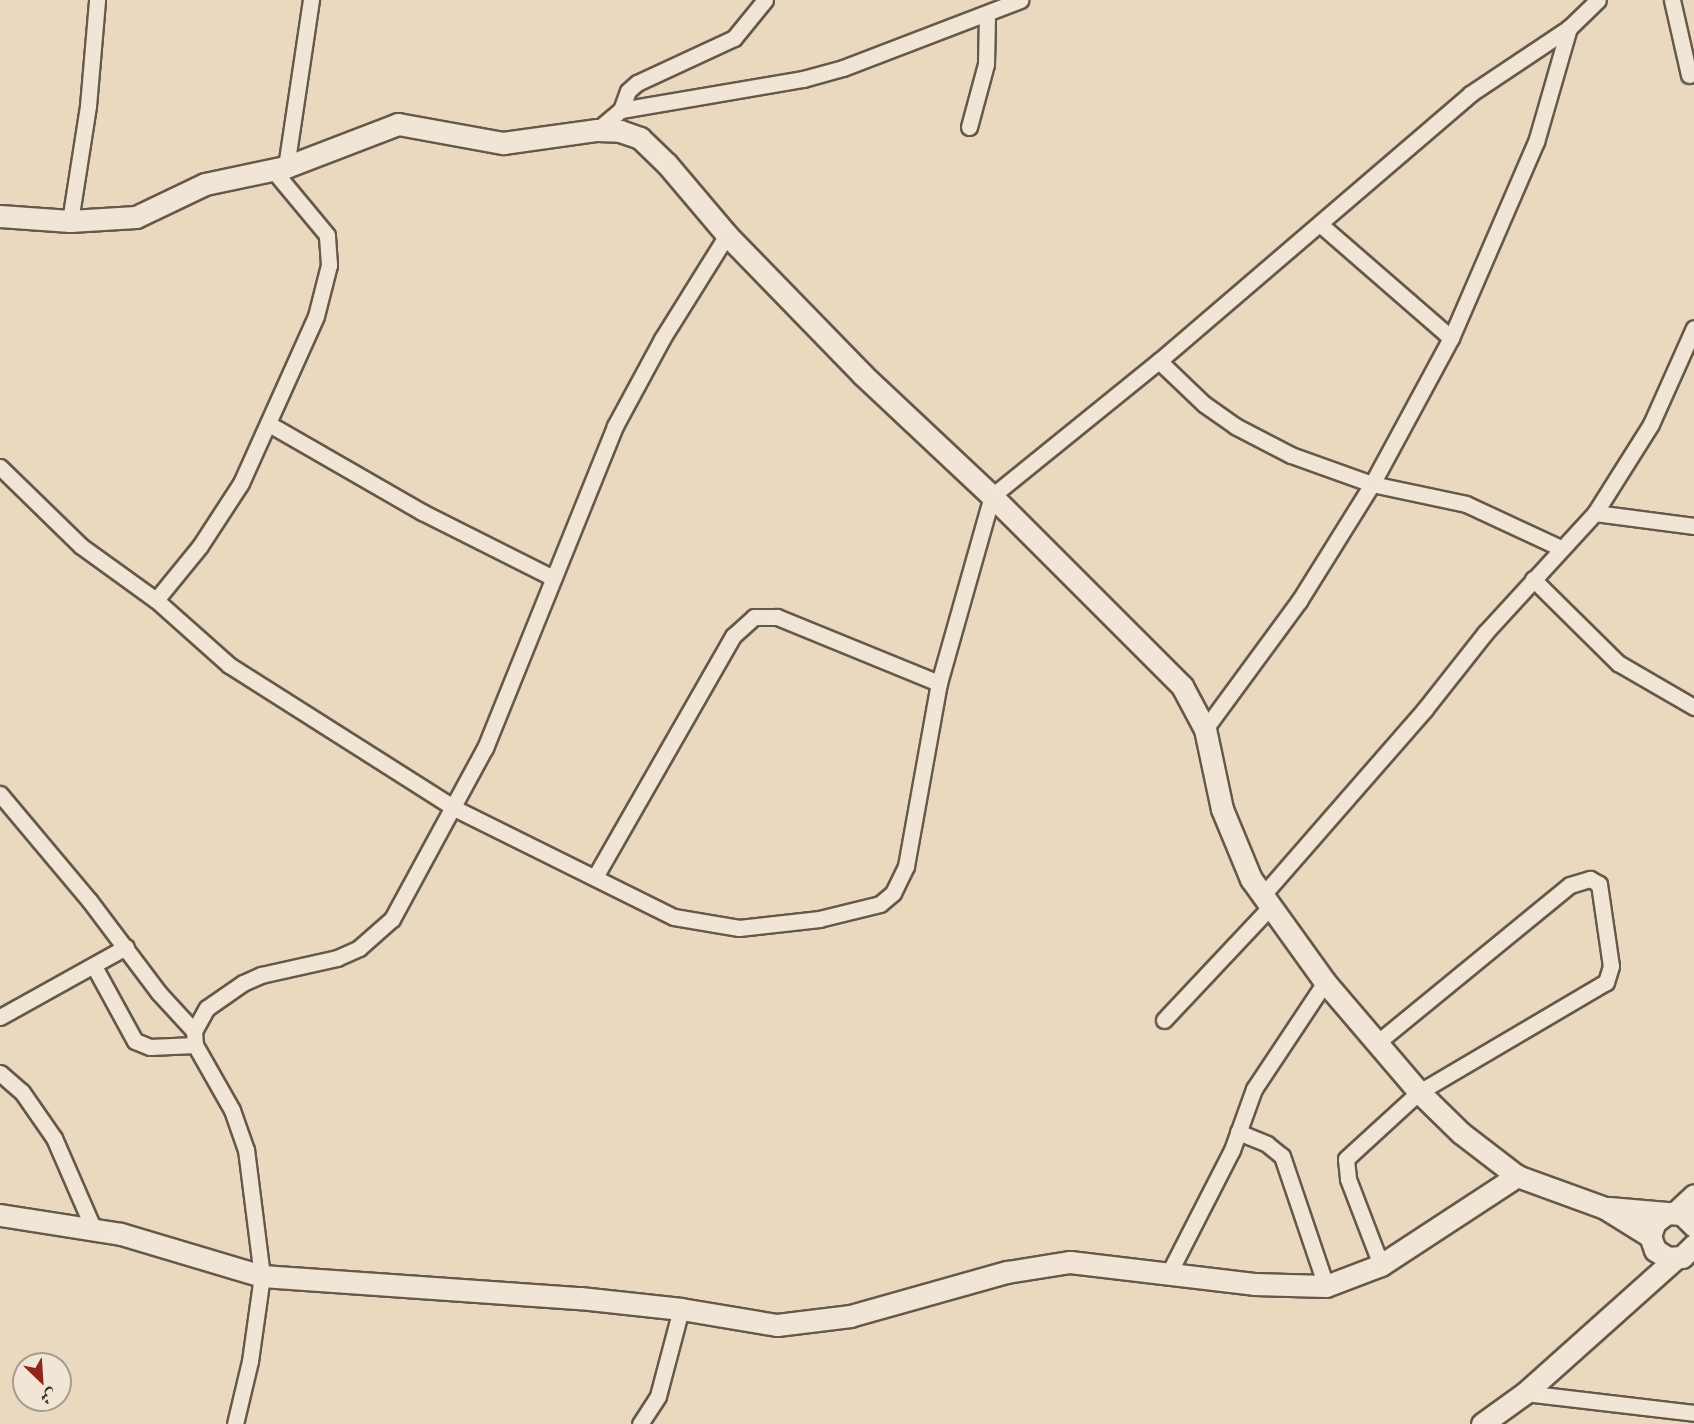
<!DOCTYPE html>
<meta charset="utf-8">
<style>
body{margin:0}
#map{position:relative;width:1694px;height:1424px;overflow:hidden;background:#ead9bf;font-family:"IM FELL Double Pica",Amiri,serif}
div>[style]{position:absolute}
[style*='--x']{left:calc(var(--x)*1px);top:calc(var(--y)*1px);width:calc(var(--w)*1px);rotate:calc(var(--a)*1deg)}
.roads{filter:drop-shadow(2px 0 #66584b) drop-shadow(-2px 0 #66584b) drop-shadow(0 2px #66584b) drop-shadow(0 -2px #66584b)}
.street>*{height:15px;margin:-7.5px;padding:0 7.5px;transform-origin:7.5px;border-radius:7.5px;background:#f1e6d5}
.secondary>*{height:21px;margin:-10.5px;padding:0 10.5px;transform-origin:10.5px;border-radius:10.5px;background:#f1e6d5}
span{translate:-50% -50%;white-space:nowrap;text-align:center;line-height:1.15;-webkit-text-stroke:5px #f1e6d5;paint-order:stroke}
.north{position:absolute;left:12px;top:1352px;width:60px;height:60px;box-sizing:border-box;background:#f1e6d5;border:2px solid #a89c8e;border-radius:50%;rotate:155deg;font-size:16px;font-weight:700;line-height:24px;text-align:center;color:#3a2d24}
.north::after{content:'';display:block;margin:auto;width:21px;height:27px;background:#8f2418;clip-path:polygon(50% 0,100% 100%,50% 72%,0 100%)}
</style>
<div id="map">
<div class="roads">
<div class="street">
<i style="--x:1672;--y:0;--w:77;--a:77.2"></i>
<i style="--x:621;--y:110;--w:20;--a:-70"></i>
<i style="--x:628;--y:91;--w:12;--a:-42"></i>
<i style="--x:637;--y:83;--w:107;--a:-24.9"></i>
<i style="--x:734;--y:38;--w:49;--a:-50.8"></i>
<i style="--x:969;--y:127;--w:65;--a:-74.9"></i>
<i style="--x:986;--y:64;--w:49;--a:-88.8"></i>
<i style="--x:597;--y:130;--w:31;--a:-40"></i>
<i style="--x:621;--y:110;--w:185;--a:-9.7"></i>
<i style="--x:803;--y:79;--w:41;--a:-15.4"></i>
<i style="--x:843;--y:68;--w:190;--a:-21"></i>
<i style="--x:286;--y:167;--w:169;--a:-81.5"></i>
<i style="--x:70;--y:221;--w:116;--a:-81.1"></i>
<i style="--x:88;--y:106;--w:106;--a:-85.1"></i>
<i style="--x:1321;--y:225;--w:172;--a:41"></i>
<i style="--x:1159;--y:361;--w:62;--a:43.7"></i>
<i style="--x:1204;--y:404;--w:38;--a:35"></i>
<i style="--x:1235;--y:426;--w:63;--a:27.4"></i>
<i style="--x:1291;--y:455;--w:86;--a:19.7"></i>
<i style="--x:1372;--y:484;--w:96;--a:12"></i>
<i style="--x:1466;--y:504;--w:105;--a:24.9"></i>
<i style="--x:269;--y:424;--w:177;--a:29.9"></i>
<i style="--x:422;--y:512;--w:147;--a:26.7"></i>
<i style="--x:0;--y:467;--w:113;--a:44.3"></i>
<i style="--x:81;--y:546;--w:92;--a:35.8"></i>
<i style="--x:156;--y:600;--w:70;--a:-50.8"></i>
<i style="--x:200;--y:546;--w:75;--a:-56.9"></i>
<i style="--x:241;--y:483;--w:183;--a:-65.8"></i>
<i style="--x:316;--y:316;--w:53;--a:-75.7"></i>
<i style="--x:329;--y:265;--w:30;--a:-94"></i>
<i style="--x:327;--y:235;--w:85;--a:-129.7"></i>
<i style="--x:1595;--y:513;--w:100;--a:7.5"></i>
<i style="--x:1533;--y:579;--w:120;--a:44.7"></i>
<i style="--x:1618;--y:663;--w:88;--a:30.1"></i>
<i style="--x:156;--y:600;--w:98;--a:41.7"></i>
<i style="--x:229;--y:665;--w:269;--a:32.4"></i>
<i style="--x:456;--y:809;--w:243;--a:26.4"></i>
<i style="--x:674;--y:917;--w:66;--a:9.6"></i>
<i style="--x:739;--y:928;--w:81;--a:-6.4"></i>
<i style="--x:819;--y:919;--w:63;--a:-13.8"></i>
<i style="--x:880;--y:904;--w:17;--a:-40"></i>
<i style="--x:893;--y:893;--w:30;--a:-64"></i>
<i style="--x:906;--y:866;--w:186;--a:-79.8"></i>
<i style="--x:939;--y:683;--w:194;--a:-74.2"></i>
<i style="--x:992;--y:496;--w:215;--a:-39"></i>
<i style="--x:1159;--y:361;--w:410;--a:-40.6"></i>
<i style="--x:1470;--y:94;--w:119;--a:-33.7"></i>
<i style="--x:1205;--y:729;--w:159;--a:-53.7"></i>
<i style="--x:1299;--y:601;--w:138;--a:-58"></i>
<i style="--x:1372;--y:484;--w:166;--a:-61.6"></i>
<i style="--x:1451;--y:338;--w:214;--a:-66.6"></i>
<i style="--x:1536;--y:142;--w:119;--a:-73.9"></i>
<i style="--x:1569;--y:28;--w:40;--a:-44"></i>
<i style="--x:0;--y:794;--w:138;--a:50"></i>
<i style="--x:89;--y:900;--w:116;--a:53"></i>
<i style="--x:159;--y:993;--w:52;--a:47.4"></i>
<i style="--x:595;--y:877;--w:278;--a:-60.2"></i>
<i style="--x:733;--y:636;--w:28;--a:-42"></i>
<i style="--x:754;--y:617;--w:23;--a:0"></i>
<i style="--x:777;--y:617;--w:175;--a:22.2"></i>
<i style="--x:1262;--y:896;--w:248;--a:-48.9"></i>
<i style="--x:1425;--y:709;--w:97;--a:-51.7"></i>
<i style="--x:1485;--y:633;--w:163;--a:-47.5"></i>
<i style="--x:1595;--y:513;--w:105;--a:-57.8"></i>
<i style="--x:1651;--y:424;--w:105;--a:-65.9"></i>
<i style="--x:95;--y:968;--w:83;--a:61.3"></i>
<i style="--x:135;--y:1041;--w:16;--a:22"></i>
<i style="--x:150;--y:1047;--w:45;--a:-2.5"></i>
<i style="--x:0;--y:1017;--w:144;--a:-29.1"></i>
<i style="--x:1164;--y:1020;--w:155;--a:-46.8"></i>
<i style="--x:1378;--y:1042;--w:248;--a:-39.3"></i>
<i style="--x:1570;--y:885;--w:21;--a:-17"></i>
<i style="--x:1590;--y:879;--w:10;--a:29"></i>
<i style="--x:1599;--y:884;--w:83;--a:81.7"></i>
<i style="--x:1611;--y:966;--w:17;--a:107"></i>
<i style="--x:1606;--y:982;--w:217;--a:149.5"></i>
<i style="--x:1419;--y:1092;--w:99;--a:137.5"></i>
<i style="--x:1346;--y:1159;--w:20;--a:84"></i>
<i style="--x:1348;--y:1179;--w:92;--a:69"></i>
<i style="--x:0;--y:1073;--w:29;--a:41"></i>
<i style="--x:22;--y:1092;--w:56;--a:55.2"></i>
<i style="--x:54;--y:1138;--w:100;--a:66.5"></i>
<i style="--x:1238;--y:1132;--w:31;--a:22"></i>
<i style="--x:1267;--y:1144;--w:19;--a:39"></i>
<i style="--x:1282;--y:1156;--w:137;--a:71.3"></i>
<i style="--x:1169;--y:1273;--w:138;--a:-62.9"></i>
<i style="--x:1232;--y:1150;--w:65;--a:-70.2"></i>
<i style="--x:1254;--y:1089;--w:128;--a:-56.4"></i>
<i style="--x:1525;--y:1393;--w:170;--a:6.7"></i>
<i style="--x:235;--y:1424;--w:65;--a:-76.6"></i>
<i style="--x:250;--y:1361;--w:86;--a:-82"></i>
<i style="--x:262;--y:1276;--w:127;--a:-97.2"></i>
<i style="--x:246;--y:1150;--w:42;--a:-109.3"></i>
<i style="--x:232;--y:1110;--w:75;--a:-119.6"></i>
<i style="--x:195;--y:1045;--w:14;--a:-94"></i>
<i style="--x:194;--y:1031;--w:26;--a:-61"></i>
<i style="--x:207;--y:1008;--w:44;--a:-34.8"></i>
<i style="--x:243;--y:983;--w:20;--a:-24"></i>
<i style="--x:261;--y:975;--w:78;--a:-12.6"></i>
<i style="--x:337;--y:958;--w:24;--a:-24"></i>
<i style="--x:359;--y:948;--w:44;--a:-41.3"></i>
<i style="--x:392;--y:919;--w:195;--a:-61.5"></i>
<i style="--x:485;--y:748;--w:347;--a:-68"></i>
<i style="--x:615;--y:426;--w:99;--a:-61.6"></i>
<i style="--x:662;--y:339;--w:123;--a:-58"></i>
<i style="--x:640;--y:1424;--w:33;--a:-57"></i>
<i style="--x:658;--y:1396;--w:90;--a:-75.2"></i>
</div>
<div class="secondary">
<i style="--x:0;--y:216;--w:70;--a:4.1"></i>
<i style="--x:70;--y:221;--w:66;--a:-3.5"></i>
<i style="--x:136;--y:217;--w:76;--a:-25.6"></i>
<i style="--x:205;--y:184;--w:83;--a:-11.9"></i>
<i style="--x:286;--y:167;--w:120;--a:-21"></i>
<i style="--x:398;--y:124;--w:107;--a:10.3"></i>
<i style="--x:503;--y:143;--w:95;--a:-7.9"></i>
<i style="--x:597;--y:130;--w:23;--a:2"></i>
<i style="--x:620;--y:131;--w:21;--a:19"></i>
<i style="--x:640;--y:138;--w:37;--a:44"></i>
<i style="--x:667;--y:164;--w:93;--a:49.8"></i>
<i style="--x:727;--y:235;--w:194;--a:45.8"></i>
<i style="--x:862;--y:374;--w:178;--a:43.2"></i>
<i style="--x:992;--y:496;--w:269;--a:45"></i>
<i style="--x:1182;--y:686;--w:49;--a:61.9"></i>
<i style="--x:1205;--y:729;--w:82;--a:78"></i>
<i style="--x:1222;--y:809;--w:76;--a:67.5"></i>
<i style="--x:1251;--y:879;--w:127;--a:54.3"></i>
<i style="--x:1325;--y:982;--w:145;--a:49.5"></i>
<i style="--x:1419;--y:1092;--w:59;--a:44.3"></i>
<i style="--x:1461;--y:1133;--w:71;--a:37.5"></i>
<i style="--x:1517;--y:1176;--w:94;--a:20"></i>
<i style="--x:1605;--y:1208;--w:53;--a:31.9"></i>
<i style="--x:1609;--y:1208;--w:58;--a:4.9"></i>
<i style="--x:1675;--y:1213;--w:26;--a:-43"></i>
<i style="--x:0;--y:1215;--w:122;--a:8.9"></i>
<i style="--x:121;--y:1234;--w:147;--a:16.6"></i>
<i style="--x:262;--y:1276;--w:319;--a:4"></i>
<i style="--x:580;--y:1298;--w:102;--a:6.2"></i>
<i style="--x:681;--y:1309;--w:97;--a:9.5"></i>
<i style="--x:777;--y:1325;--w:74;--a:-7"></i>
<i style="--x:850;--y:1316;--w:163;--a:-15.7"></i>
<i style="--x:1007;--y:1272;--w:64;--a:-9"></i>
<i style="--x:1070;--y:1262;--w:185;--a:6.8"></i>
<i style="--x:1254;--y:1284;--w:72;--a:1.6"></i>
<i style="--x:1326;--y:1286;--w:59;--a:-20.9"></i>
<i style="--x:1381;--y:1265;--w:163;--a:-33.2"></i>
<i style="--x:1694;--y:1226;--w:17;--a:-135"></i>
<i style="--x:1682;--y:1214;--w:15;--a:-176"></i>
<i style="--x:1667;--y:1213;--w:15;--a:143"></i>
<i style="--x:1655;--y:1222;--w:15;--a:110"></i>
<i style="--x:1650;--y:1236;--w:15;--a:70"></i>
<i style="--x:1655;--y:1250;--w:15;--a:32"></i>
<i style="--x:1668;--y:1258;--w:14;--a:-4"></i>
<i style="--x:1682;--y:1257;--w:17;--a:-45"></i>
<i style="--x:1482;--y:1424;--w:53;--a:-35.8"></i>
<i style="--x:1525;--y:1393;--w:201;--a:-41.8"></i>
</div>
</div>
<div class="north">ش</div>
</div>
